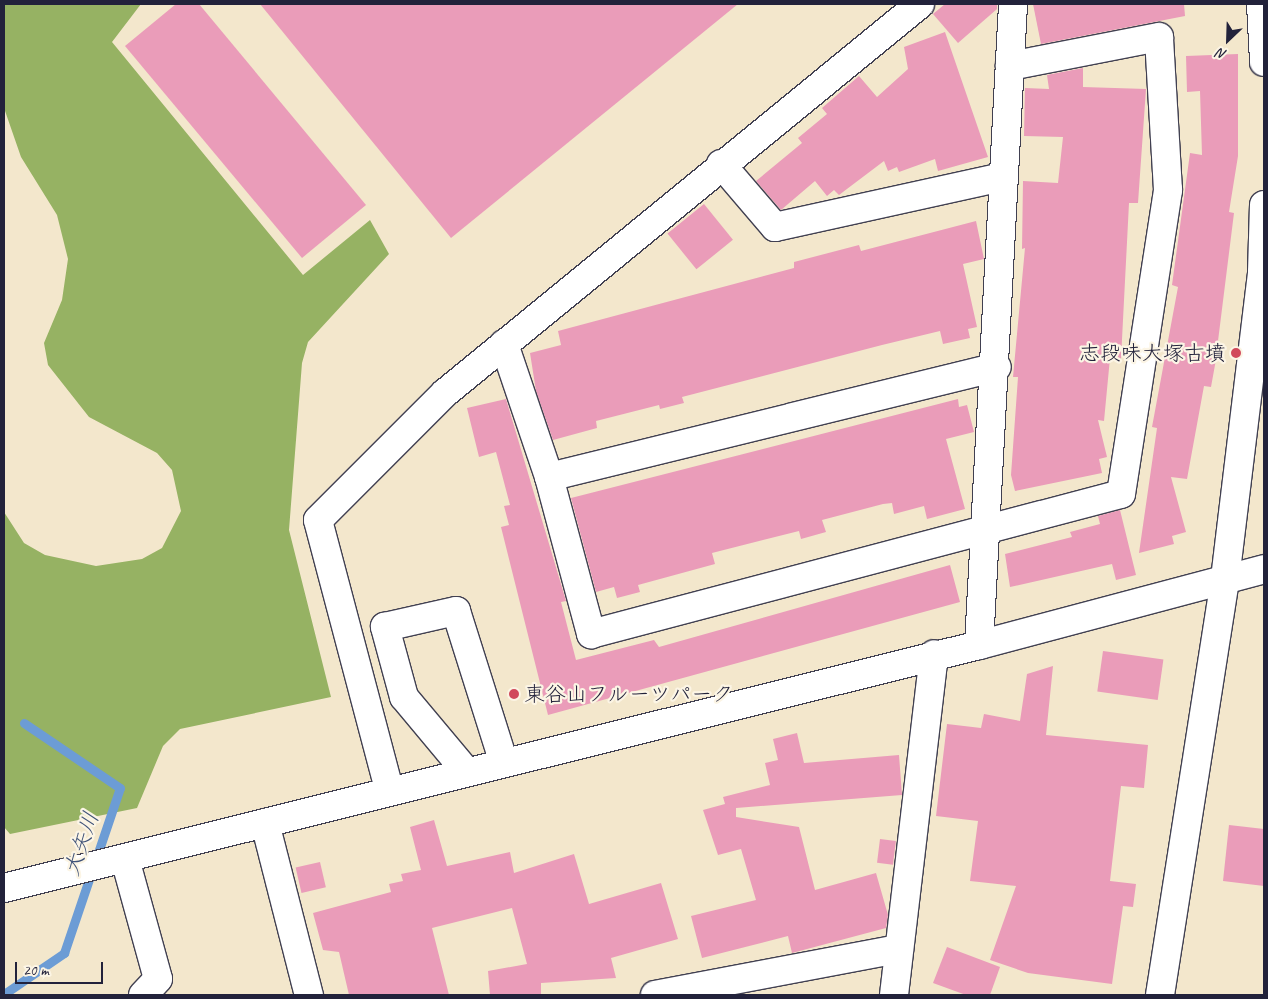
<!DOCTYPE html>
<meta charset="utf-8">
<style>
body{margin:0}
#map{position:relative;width:1268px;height:999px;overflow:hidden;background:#f3e7cc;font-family:Caveat,"Klee One",sans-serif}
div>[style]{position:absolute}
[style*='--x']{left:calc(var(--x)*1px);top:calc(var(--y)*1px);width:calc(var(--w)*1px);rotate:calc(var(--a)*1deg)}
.forest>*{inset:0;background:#96b263}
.stream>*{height:9px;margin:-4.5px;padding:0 4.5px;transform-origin:4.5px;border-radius:4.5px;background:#6c9cd5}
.building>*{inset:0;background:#ea9cb9;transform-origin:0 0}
.roads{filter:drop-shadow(1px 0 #414051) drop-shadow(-1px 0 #414051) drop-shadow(0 1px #414051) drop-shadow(0 -1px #414051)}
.minor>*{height:28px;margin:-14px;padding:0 14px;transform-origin:14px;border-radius:14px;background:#fff}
.dots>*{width:14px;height:14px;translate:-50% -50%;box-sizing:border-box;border:2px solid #fcf5e5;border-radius:50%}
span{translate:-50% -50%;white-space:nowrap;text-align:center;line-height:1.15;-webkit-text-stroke:4.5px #fcf5e5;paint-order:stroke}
.poi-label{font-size:21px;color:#22223b}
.right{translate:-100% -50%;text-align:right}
.left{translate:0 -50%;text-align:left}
.water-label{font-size:22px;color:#405379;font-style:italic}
.frame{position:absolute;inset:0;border:5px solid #22223b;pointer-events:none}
.north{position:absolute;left:1203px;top:15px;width:50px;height:50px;-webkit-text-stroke:4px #fcf5e5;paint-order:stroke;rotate:204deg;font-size:14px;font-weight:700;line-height:20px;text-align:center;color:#22223b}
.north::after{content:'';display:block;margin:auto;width:18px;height:22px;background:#22223b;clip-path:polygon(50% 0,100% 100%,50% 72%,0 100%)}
.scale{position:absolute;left:15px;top:962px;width:88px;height:22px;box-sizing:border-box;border:2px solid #22223b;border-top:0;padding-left:6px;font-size:15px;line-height:18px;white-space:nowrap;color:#22223b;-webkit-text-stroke:4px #fcf5e5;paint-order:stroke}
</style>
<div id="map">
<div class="forest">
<i style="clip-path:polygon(4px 4px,141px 4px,112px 42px,303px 275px,370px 220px,389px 254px,308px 342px,302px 363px,289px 530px,331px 697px,180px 729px,163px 746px,137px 808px,10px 834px,4px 827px,4px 512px,24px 543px,45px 555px,96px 566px,142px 559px,162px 548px,181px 511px,172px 470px,157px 453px,89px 417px,48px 365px,44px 343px,62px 300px,68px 259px,57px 215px,21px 157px,4px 108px)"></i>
</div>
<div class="stream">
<i style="--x:4;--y:994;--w:73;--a:-34.3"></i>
<i style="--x:64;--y:953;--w:174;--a:-71.3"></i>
<i style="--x:120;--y:788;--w:116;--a:-145.9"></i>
</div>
<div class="building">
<i style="clip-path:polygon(176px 4px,199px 4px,366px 205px,302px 258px,125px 46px)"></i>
<i style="clip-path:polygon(260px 4px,738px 4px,451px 238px)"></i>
<i style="clip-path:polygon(945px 4px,997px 4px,997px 9px,958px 43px,933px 14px)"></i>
<i style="clip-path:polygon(1033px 4px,1184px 4px,1185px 16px,1041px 44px)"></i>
<i style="clip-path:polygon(945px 32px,988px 157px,938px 171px,935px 159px,899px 172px,897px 167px,888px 171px,884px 161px,839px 195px,834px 190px,827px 196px,815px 181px,781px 210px,756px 181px,802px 143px,798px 138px,827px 114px,822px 108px,859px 76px,877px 97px,908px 69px,904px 47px)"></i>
<i style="clip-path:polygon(1238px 54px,1238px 156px,1229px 212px,1234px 213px,1215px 365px,1211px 387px,1204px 386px,1187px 479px,1171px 477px,1186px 532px,1172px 536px,1174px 544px,1139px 553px,1157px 428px,1152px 427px,1178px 287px,1172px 285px,1190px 153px,1202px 155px,1200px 91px,1187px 92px,1186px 56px)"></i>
<i style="clip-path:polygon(1083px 68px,1083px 87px,1146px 89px,1138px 203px,1129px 203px,1121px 359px,1110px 358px,1104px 421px,1098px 420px,1107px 457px,1099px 459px,1102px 473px,1015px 491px,1011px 475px,1018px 377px,1013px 377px,1025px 248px,1022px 249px,1023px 181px,1058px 183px,1063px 137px,1024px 136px,1025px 88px,1049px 89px,1047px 75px)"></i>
<i style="left:704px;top:204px;width:46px;height:47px;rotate:51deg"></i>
<i style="clip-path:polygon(976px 221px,984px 259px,963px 264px,977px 327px,968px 329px,970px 338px,943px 344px,940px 331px,882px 345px,682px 397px,684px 403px,660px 409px,659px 405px,596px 421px,597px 428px,553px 440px,536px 391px,530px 353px,561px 345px,558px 331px,794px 268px,794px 262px,859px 245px,861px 251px)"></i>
<i style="clip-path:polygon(506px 399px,566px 601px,561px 602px,576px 660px,654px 640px,659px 647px,950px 565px,960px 602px,548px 715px,501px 527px,509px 525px,504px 506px,510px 505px,496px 452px,479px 457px,467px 408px)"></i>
<i style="clip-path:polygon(958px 399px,959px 407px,967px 405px,974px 432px,946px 439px,965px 509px,927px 519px,924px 506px,894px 514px,892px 503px,883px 504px,822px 520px,826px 532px,801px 539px,799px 531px,712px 553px,715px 564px,638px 585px,640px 592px,617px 598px,614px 587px,596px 592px,571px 498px)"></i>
<i style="clip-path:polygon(1120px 510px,1136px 575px,1116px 580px,1112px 564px,1010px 587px,1005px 554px,1072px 537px,1070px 532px,1100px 524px,1098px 516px)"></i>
<i style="left:1103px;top:651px;width:61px;height:41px;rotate:8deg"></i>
<i style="clip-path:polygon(1053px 666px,1046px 735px,1148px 745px,1144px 788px,1121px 786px,1110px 881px,1136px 884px,1133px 907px,1123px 906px,1112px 984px,1028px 973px,990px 960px,1016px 886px,970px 881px,978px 821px,936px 816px,947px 724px,981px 728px,984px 714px,1020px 721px,1027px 674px)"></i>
<i style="clip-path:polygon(797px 733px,804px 763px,899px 755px,902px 795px,736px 808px,736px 817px,799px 827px,815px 890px,876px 873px,888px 915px,886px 928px,792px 953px,788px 936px,702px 958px,691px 916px,756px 900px,741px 849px,718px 855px,703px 810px,725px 804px,723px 797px,770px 785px,765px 763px,778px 760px,773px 739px)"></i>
<i style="clip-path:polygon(434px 820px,447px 866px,510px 852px,514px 873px,574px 854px,589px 904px,661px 883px,678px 939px,611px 958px,616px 978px,541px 983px,541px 995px,490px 995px,488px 971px,527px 964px,512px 908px,432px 928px,449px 995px,349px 995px,339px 952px,323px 950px,313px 913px,391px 892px,389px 884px,403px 881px,401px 874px,421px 870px,410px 827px)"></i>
<i style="clip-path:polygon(1229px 825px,1264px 829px,1264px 886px,1223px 881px)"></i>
<i style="left:880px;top:839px;width:16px;height:24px;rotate:7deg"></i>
<i style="left:320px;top:862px;width:26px;height:25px;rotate:77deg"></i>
<i style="clip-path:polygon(947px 947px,1000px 967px,990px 995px,966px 995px,933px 983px)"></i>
</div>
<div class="roads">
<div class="minor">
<i style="--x:1261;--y:4;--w:58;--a:87"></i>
<i style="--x:721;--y:164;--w:83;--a:49.4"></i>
<i style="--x:775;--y:227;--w:232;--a:-12.4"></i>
<i style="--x:504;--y:344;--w:140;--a:71.3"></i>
<i style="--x:549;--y:477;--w:163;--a:75"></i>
<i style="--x:591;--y:634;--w:548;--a:-14.8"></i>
<i style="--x:1121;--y:494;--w:308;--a:-81.2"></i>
<i style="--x:1168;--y:190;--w:153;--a:-93.4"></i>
<i style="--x:1159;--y:37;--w:152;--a:169"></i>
<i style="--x:549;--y:477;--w:461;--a:-13.8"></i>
<i style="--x:979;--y:645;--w:642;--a:-86.96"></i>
<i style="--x:465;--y:770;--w:95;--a:-129.9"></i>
<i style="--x:404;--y:697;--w:73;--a:-105.2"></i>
<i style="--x:385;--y:627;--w:73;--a:-12.7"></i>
<i style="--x:456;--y:611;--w:156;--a:72.5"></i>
<i style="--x:389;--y:789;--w:278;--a:-104.8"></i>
<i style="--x:318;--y:520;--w:180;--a:-45"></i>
<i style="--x:445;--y:393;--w:614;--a:-39.32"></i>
<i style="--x:265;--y:823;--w:178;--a:75.7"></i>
<i style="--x:125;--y:859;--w:124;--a:74.6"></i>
<i style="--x:158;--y:979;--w:22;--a:133"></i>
<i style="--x:4;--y:888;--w:1005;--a:-13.99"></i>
<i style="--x:979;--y:645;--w:295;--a:-14.9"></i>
<i style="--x:655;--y:995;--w:248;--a:-10.7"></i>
<i style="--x:894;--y:995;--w:343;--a:-83.3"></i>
<i style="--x:1160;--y:995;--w:421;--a:-81.1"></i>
<i style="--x:1225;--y:579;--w:309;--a:-83.1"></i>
<i style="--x:1262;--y:272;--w:67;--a:-88.3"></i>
</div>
</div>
<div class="dots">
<i style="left:1236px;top:353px;background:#d1495b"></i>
<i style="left:514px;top:694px;background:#d1495b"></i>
</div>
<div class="poi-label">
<span class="right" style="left:1226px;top:353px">志段味大塚古墳</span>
<span class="left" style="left:524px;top:694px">東谷山フルーツパーク</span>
</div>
<div class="water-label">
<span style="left:82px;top:844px;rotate:-71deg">大矢川</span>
</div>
<div class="frame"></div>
<div class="north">N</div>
<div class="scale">20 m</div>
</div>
